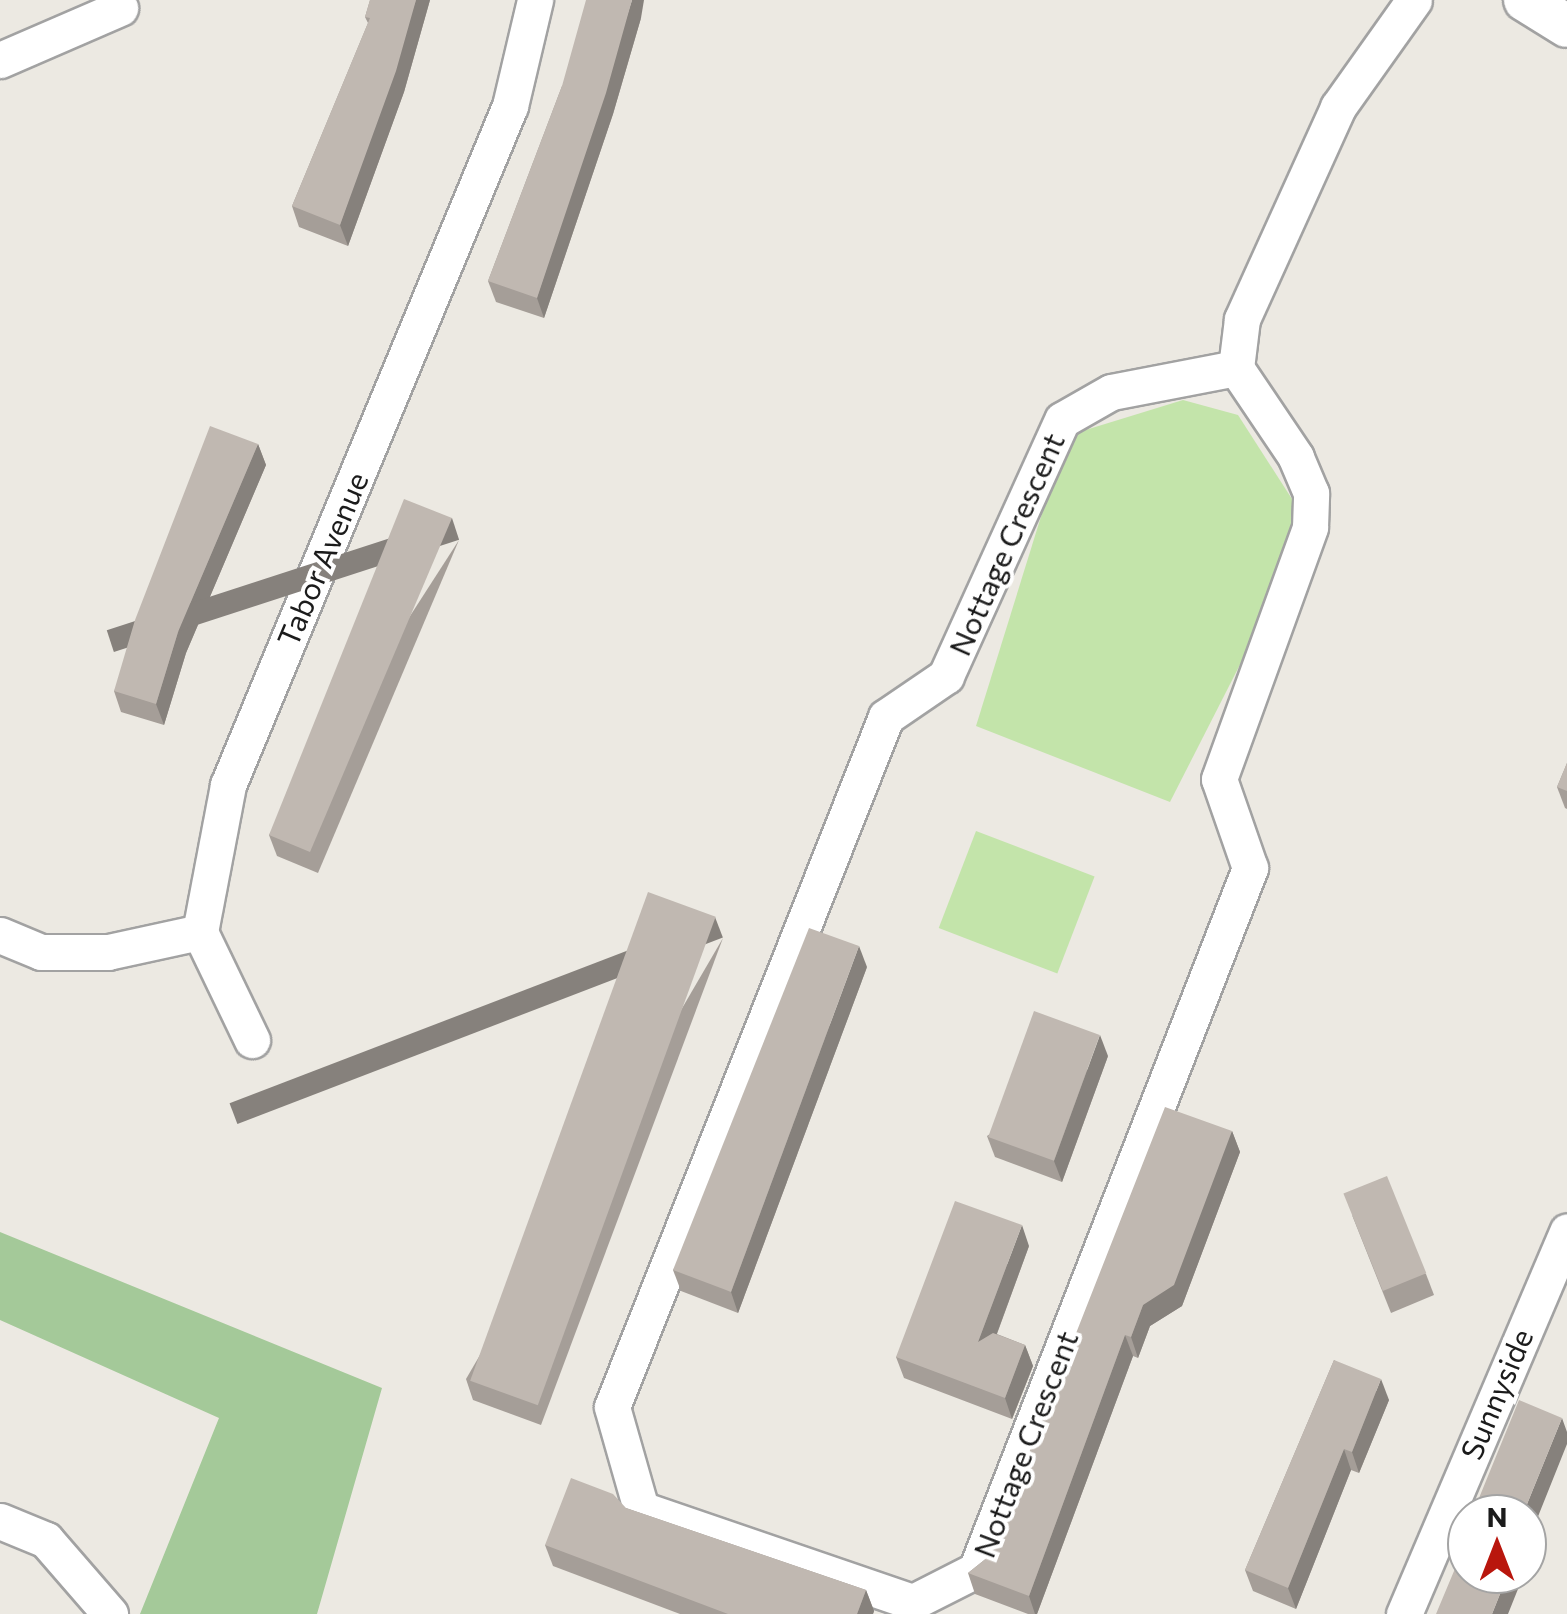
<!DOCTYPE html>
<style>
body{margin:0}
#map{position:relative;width:1567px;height:1614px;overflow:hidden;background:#ece9e2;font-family:Commissioner,sans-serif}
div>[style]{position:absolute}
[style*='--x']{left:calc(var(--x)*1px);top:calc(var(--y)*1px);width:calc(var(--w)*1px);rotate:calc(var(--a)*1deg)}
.grass>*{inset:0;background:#c3e4aa;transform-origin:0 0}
.forest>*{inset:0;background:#a4c999}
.roads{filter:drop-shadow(2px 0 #a2a2a2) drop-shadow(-2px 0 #a2a2a2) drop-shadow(0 2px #a2a2a2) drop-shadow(0 -2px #a2a2a2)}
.minor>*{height:35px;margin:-17.5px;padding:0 17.5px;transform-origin:17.5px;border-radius:17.5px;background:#fff}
.tertiary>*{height:42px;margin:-21px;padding:0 21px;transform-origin:21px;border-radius:21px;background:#fff}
.wall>*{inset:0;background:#a59e98}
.shaded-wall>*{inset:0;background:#86817c;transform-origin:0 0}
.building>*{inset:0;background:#c0b8b1;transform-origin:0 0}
span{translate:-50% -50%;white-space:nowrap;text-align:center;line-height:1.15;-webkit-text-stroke:8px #fff;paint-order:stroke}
.street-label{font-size:30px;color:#1b1b1b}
.north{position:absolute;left:1447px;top:1494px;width:100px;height:100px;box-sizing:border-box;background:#fff;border:2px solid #a4a4a4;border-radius:50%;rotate:0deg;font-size:28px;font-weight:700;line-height:40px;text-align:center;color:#1b1b1b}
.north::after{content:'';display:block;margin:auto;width:35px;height:45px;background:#b9160d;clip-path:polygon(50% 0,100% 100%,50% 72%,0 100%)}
</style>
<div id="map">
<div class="grass">
<i style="clip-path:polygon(1183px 400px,1238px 415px,1310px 527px,1170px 802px,976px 726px,1066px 436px)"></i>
<i style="left:976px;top:831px;width:127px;height:104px;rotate:21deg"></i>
</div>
<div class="forest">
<i style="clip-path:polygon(0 1232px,382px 1388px,317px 1614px,140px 1614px,219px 1418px,0 1320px)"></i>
</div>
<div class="roads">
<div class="minor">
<i style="--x:0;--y:60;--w:131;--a:-23.4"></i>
<i style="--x:1236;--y:368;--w:127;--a:169.1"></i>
<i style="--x:1111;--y:392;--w:56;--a:150.3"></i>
<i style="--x:1062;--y:420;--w:281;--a:114.4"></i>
<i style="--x:946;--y:676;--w:73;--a:145.7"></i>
<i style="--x:886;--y:717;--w:742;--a:111.66"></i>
<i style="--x:612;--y:1407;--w:106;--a:74.1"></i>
<i style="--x:641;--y:1509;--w:287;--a:18.9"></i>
<i style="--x:913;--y:1602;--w:71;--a:-26.9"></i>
<i style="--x:976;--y:1570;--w:754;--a:-68.68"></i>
<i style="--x:1250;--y:868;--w:94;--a:-109.2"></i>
<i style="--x:1219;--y:779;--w:268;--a:-70.1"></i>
<i style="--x:1310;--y:527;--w:34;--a:-88"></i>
<i style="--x:1311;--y:493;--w:39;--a:-113"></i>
<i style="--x:1296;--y:457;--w:107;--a:-124"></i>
<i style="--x:1236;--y:368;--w:49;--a:-83"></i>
<i style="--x:1242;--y:319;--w:233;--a:-65.6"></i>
<i style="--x:1338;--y:107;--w:131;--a:-54.6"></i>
<i style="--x:200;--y:932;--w:120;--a:64.3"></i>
<i style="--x:0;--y:935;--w:44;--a:22.5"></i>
<i style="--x:41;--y:952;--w:67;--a:0"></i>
<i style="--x:108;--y:952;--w:94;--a:-12.3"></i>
<i style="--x:200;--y:932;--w:150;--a:-79.2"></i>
<i style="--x:228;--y:785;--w:735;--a:-67.45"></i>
<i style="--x:510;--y:106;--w:109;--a:-76.7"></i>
<i style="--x:0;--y:1521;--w:50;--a:22.4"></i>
<i style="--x:46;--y:1540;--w:98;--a:49.1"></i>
<i style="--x:1404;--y:1614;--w:416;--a:-66.9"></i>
</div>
<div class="tertiary">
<i style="--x:1525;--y:0;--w:49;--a:31.8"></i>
</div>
</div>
<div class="wall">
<i style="clip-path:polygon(370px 0,430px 0,404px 92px,348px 246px,299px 227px,292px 206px,368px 23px,365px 17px)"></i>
<i style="clip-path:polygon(641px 18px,613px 114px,544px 318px,496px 302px,488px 281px,562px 86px)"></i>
<i style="clip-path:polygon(258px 444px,266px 465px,186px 653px,164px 725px,121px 712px,114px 691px)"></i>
<i style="clip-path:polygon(459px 540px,318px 873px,277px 856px,269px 835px)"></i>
<i style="clip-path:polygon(1567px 763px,1567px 809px,1565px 808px,1557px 787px)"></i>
<i style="clip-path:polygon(723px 938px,541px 1425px,473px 1400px,466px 1379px)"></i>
<i style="clip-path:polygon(867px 967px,738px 1313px,681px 1291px,673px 1270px)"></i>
<i style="clip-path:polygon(1108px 1056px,1062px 1182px,995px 1157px,987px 1136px)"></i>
<i style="clip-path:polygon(1232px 1131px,1240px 1152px,1182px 1306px,1150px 1326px,1138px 1358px,1133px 1356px,1037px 1614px,1028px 1614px,975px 1594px,968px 1573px,988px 1557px)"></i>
<i style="clip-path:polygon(1352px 1215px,1426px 1274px,1434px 1295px,1391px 1313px)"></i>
<i style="clip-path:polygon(1029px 1246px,997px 1334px,1025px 1345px,1033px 1366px,1012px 1419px,904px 1378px,896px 1357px)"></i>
<i style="clip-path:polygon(1334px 1360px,1389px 1400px,1359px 1473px,1351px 1470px,1296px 1609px,1253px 1591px,1245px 1570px)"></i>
<i style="clip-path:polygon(626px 1508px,866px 1590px,874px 1611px,873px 1614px,680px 1614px,553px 1566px,545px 1545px)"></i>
</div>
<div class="shaded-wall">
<i style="clip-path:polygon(416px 0,430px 0,404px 92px,348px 246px,340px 225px)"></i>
<i style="clip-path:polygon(632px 0,644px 0,641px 18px,613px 114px,544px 318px,537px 298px)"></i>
<i style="clip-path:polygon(258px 444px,266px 465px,186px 653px,164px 725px,156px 704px,178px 632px)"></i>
<i style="left:452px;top:518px;width:23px;height:363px;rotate:72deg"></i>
<i style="left:715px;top:917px;width:22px;height:520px;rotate:69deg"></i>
<i style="clip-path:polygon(859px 946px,867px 967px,738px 1313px,731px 1292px)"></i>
<i style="clip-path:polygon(1100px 1035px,1108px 1056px,1062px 1182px,1054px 1161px)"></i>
<i style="clip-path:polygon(1232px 1131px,1240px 1152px,1182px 1306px,1150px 1326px,1138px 1358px,1131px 1337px,1143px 1305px)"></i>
<i style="clip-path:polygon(1022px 1225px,1029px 1246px,986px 1363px,978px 1342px)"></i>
<i style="clip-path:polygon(1125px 1335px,1133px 1356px,1037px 1614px,1035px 1614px,1029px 1596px)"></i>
<i style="clip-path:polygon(1025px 1345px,1033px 1366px,1012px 1419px,1005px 1398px)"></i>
<i style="clip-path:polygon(1381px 1379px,1389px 1400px,1359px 1473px,1352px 1452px)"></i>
<i style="clip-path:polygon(1562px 1418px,1567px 1432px,1567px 1444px,1527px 1544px,1527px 1514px,1523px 1514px)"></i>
<i style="clip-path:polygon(1344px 1449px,1351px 1470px,1296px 1609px,1288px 1588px)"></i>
<i style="clip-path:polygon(1508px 1574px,1524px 1574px,1508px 1614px,1492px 1614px)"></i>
<i style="clip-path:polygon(866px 1590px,874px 1611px,873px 1614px,857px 1614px)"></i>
</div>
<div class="building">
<i style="clip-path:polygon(370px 0,416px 0,396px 71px,340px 225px,292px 206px,370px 18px,365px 17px)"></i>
<i style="clip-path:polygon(586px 0,632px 0,606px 93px,537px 298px,488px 281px,562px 86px)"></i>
<i style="clip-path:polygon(210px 426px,258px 444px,178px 632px,156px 704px,114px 691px,135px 620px)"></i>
<i style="clip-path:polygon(404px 499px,452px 518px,310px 852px,269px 835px)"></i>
<i style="clip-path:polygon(1567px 763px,1567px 791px,1557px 787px)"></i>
<i style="left:648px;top:892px;width:72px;height:520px;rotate:20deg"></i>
<i style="clip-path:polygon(809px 928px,859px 946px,731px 1292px,673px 1270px)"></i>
<i style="left:1034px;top:1011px;width:70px;height:134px;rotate:20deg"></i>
<i style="clip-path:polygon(1165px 1107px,1232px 1131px,1174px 1285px,1143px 1305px,1131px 1337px,1125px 1335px,1029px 1596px,968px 1573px,988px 1557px)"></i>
<i style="left:1387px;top:1176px;width:105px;height:47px;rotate:68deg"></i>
<i style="clip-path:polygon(955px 1201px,1022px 1225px,978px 1342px,993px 1333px,1025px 1345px,1005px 1398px,896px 1357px)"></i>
<i style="clip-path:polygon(1334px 1360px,1381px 1379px,1352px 1452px,1344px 1449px,1288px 1588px,1245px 1570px)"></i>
<i style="clip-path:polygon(1519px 1400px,1562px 1418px,1523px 1514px,1478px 1514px,1483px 1500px,1479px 1498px)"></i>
<i style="clip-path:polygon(571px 1478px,613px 1494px,626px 1508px,866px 1590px,857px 1614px,728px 1614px,545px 1545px)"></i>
<i style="clip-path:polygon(1467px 1540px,1467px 1574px,1508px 1574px,1492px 1614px,1436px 1614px)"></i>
</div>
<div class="street-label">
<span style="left:1006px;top:544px;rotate:-66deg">Nottage Crescent</span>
<span style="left:322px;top:559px;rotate:-67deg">Tabor Avenue</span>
<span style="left:1496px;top:1394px;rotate:-67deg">Sunnyside</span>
<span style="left:1025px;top:1444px;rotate:-69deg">Nottage Crescent</span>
</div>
<div class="north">N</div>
</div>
